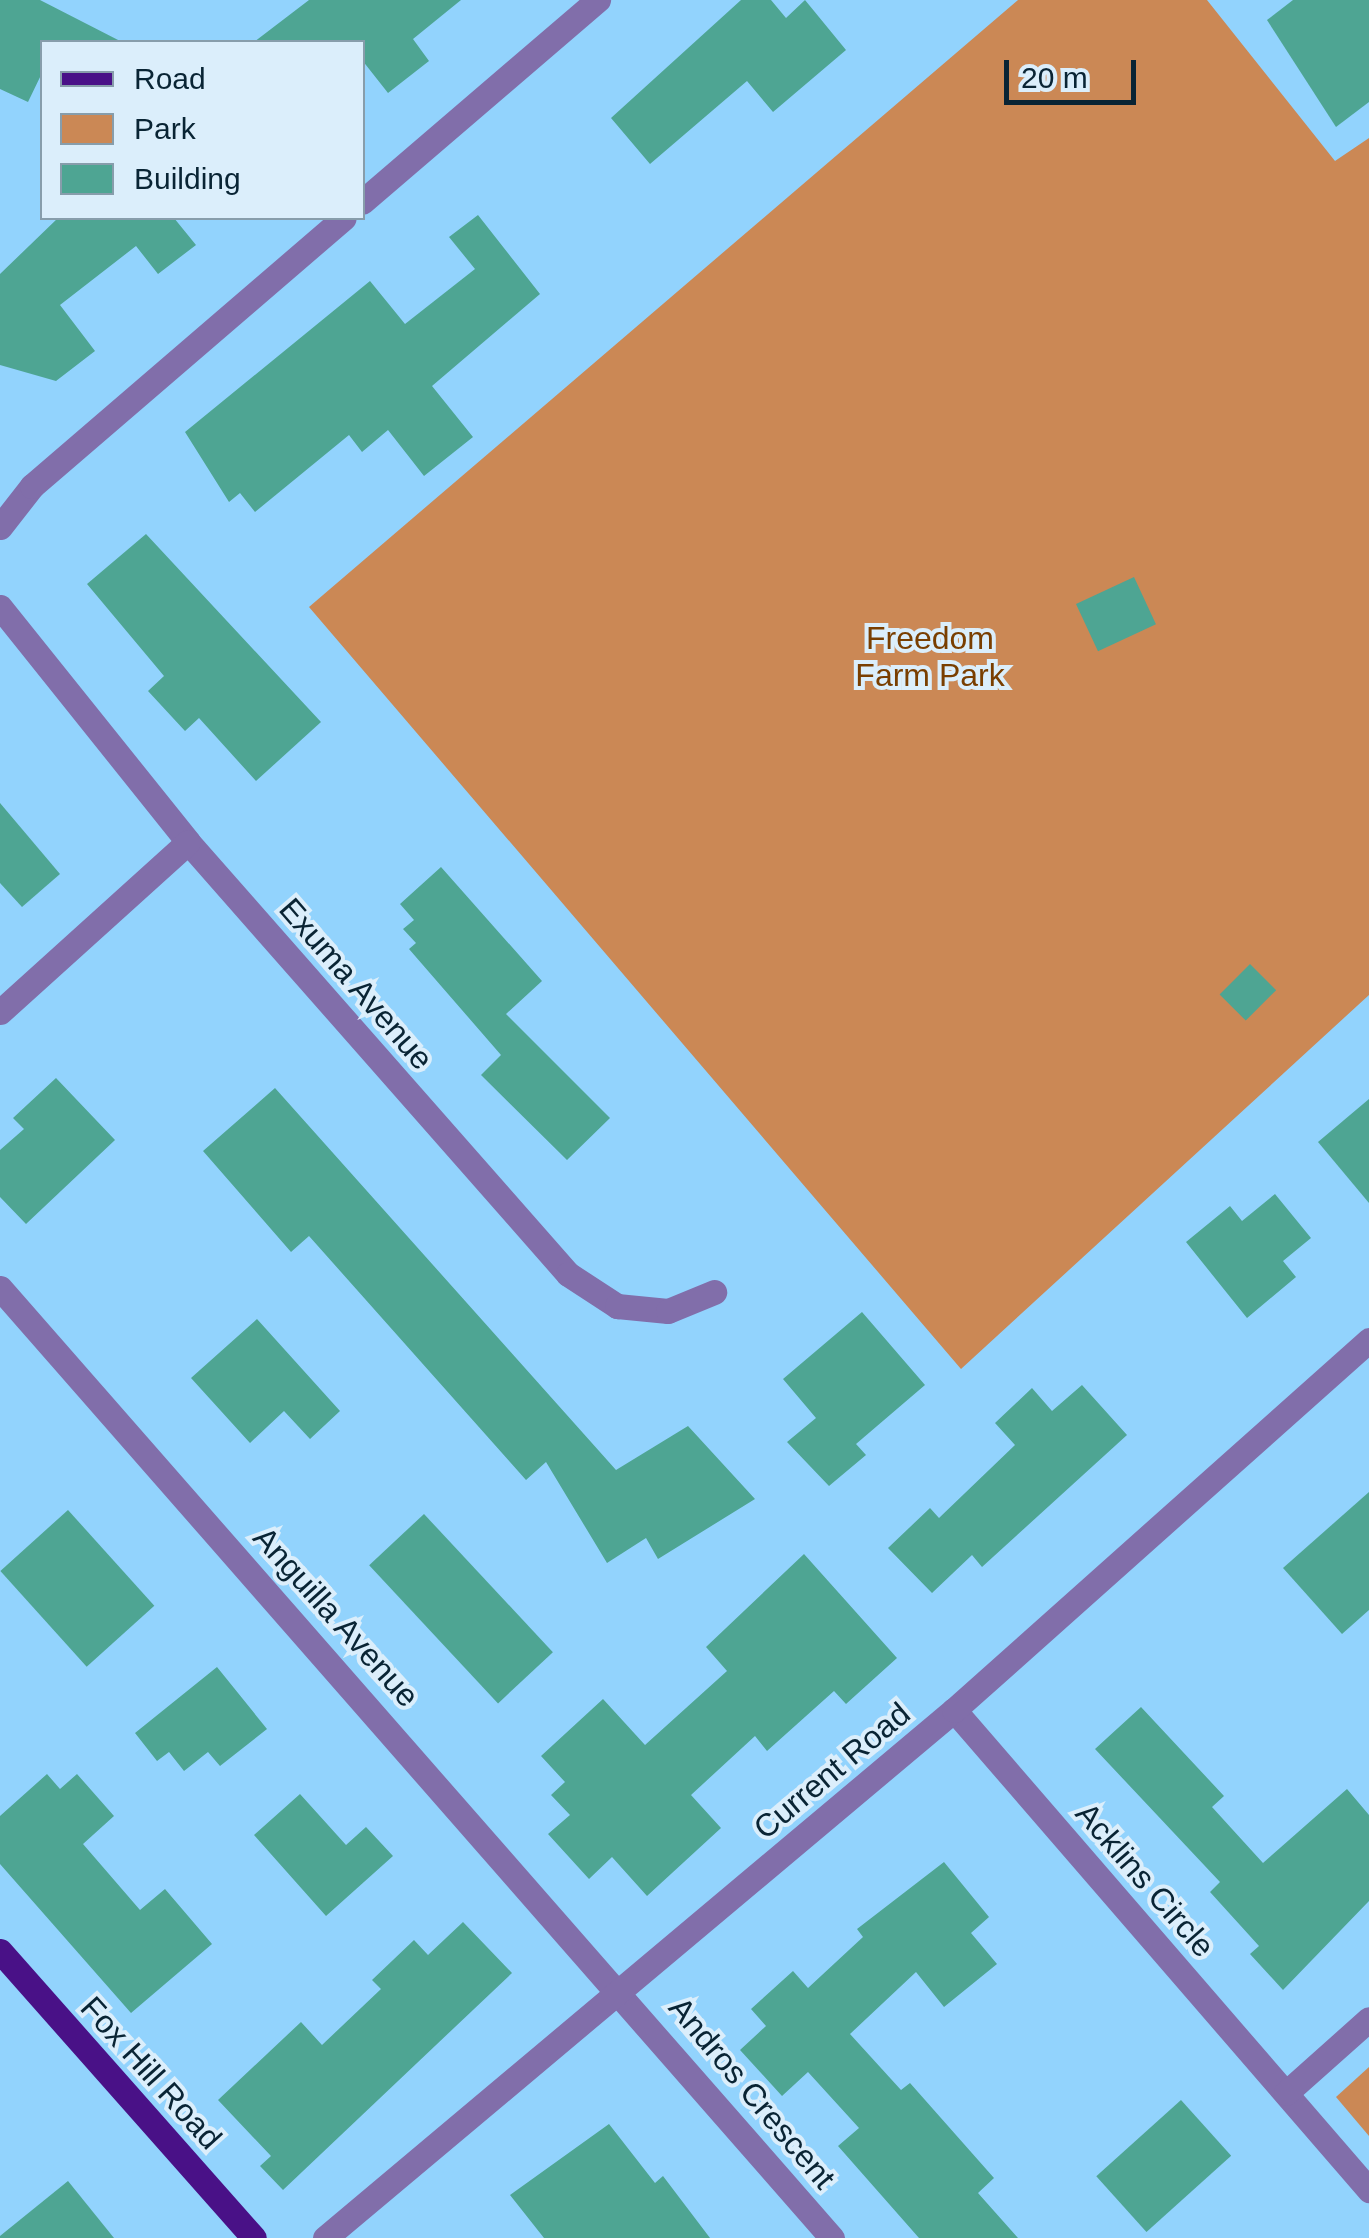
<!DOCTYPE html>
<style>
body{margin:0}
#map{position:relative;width:1369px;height:2238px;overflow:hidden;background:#92d3fd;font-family:Helvetica,sans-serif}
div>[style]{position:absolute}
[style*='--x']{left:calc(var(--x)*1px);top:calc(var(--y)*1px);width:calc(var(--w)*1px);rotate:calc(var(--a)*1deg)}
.green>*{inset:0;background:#cb8855}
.building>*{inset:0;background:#4ea593;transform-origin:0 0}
.minor>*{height:25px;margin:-12.5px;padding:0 12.5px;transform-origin:12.5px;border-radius:12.5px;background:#816eaa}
.major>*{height:25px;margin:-12.5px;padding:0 12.5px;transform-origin:12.5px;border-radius:12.5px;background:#491187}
span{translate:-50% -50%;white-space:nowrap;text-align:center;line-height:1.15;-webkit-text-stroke:8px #dbeefb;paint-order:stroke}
.park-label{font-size:32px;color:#793e00}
.street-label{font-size:32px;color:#092434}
.legend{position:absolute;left:40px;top:40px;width:325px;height:180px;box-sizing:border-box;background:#dbeefb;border:2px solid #879dab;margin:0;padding:12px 18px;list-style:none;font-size:30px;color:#092434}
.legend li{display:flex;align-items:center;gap:20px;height:50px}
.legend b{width:50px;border:2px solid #879dab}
.scale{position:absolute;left:1004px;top:60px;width:132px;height:45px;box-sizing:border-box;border:5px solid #092434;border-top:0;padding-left:12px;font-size:30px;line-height:35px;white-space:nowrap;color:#092434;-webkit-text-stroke:8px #dbeefb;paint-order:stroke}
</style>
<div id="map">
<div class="green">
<i style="clip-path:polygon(1018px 0,1207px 0,1335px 161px,1369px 138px,1369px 995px,961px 1369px,309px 607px)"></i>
<i style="clip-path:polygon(1369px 2067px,1369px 2136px,1336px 2097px)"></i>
</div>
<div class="building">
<i style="clip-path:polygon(0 0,40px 0,122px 42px,42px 42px,42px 73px,28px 102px,0 89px)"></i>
<i style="clip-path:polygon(309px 0,461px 0,413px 39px,429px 61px,388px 93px,362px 60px,362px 42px,254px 42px)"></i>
<i style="clip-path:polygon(741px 0,771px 0,786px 18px,805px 0,846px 50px,773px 112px,747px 81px,650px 164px,611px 118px)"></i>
<i style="clip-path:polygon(1293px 0,1369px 0,1369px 102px,1336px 127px,1267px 20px)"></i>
<i style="clip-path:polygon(478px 215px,540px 294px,432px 386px,473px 437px,424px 476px,388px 430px,362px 452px,349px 435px,255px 512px,240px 493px,229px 502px,185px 432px,370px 281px,405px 324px,475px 269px,449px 237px)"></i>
<i style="clip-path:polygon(58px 218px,174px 218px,196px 245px,158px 274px,136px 246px,60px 305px,95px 351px,56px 381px,0 365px,0 274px)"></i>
<i style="clip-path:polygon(146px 534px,321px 722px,256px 781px,199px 718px,185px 731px,148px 691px,164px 676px,87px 584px)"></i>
<i style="left:1134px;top:577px;width:52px;height:64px;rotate:65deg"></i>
<i style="clip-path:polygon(0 803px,60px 874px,22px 907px,0 883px)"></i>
<i style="clip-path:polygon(441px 867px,542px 981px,506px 1014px,610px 1118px,567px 1160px,481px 1075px,501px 1055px,409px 949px,416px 943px,403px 929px,414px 920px,400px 904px)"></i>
<i style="left:1250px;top:964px;width:37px;height:43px;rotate:45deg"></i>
<i style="clip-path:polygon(56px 1078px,115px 1140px,26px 1224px,0 1197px,0 1150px,24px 1129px,13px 1118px)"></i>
<i style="clip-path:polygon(275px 1088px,616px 1470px,688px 1426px,755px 1499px,658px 1559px,646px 1538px,607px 1563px,546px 1462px,526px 1480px,309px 1236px,291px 1252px,203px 1151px)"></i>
<i style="clip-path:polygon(1369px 1099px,1369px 1203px,1318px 1142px)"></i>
<i style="clip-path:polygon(1275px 1194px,1311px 1238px,1283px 1261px,1296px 1277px,1247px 1318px,1186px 1242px,1230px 1206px,1242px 1221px)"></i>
<i style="clip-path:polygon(862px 1312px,925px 1385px,856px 1444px,866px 1455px,829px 1486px,787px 1442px,816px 1418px,783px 1379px)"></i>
<i style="clip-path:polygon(257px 1319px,340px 1411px,310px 1439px,284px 1411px,250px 1443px,191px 1378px)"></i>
<i style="clip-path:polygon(1082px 1385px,1127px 1435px,982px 1567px,972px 1555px,932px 1593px,888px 1548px,930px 1508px,939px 1518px,1015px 1445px,995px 1423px,1032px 1388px,1052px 1411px)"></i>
<i style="clip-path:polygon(1369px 1492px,1369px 1610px,1342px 1634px,1283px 1568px)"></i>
<i style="left:68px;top:1510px;width:129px;height:91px;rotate:48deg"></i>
<i style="left:424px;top:1514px;width:189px;height:75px;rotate:47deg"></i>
<i style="clip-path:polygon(804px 1554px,897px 1658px,846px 1704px,834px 1691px,767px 1751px,755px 1736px,691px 1795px,721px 1828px,647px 1896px,612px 1857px,589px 1879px,548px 1834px,570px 1815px,551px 1795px,565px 1782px,541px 1756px,603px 1699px,645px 1745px,727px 1671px,706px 1647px)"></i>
<i style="clip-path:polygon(217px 1667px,267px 1729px,220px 1766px,208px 1752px,184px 1771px,169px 1752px,157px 1761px,135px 1733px)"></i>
<i style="clip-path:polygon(1141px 1707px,1224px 1796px,1212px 1807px,1263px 1863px,1347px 1789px,1369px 1815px,1369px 1901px,1283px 1990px,1250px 1954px,1259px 1946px,1210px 1892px,1220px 1882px,1095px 1749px)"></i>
<i style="clip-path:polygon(47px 1774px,60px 1789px,77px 1774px,114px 1816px,83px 1844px,140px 1910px,165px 1889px,212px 1944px,131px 2013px,0 1864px,0 1816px)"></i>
<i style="clip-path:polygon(300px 1794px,346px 1845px,366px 1827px,393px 1856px,326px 1916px,254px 1835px)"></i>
<i style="clip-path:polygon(944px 1862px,989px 1917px,971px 1933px,997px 1964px,944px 2007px,916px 1972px,850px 2034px,901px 2090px,910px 2083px,994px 2178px,978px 2193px,1018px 2238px,919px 2238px,838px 2146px,859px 2128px,808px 2072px,782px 2096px,740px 2050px,766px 2026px,751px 2009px,793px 1971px,808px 1988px,863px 1937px,857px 1929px)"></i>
<i style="clip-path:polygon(463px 1922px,512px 1973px,283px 2190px,260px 2166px,271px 2156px,218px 2100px,301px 2022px,322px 2045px,381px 1989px,372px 1980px,414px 1940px,428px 1955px)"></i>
<i style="left:1181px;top:2100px;width:75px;height:114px;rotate:48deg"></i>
<i style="clip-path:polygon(609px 2124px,655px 2183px,663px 2176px,710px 2238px,544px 2238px,510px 2195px)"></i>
<i style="clip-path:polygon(68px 2181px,114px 2238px,0 2238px,0 2236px)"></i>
</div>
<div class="minor">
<i style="--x:362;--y:202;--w:311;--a:-40.6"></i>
<i style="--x:0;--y:527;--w:52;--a:-52"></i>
<i style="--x:32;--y:486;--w:411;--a:-40.7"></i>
<i style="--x:0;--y:607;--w:301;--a:51.3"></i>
<i style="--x:188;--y:842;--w:575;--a:48.66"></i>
<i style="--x:568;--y:1274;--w:59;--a:33.1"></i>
<i style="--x:617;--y:1306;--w:51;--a:5.6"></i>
<i style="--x:668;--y:1311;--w:50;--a:-22.4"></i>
<i style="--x:0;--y:1012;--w:253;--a:-42.1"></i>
<i style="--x:0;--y:1288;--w:1263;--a:48.79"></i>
<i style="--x:954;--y:1710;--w:635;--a:49.15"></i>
<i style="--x:1286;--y:2093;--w:111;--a:-41.7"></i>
<i style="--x:325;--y:2238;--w:821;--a:-40.01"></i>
<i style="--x:954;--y:1710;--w:556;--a:-41.72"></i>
</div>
<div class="major">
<i style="--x:0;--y:1951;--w:383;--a:48.5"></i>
</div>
<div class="park-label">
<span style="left:930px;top:657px">Freedom<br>Farm Park</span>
</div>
<div class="street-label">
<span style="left:356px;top:984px;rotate:49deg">Exuma Avenue</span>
<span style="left:336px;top:1617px;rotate:48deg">Anguilla Avenue</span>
<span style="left:832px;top:1771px;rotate:-40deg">Current Road</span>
<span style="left:1145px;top:1880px;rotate:49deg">Acklins Circle</span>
<span style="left:151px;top:2073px;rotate:48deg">Fox Hill Road</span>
<span style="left:752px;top:2093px;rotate:50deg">Andros Crescent</span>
</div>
<ul class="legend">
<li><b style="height:12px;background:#491187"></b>Road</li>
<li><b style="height:28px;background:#cb8855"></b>Park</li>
<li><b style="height:28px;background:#4ea593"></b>Building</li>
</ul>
<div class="scale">20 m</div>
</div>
